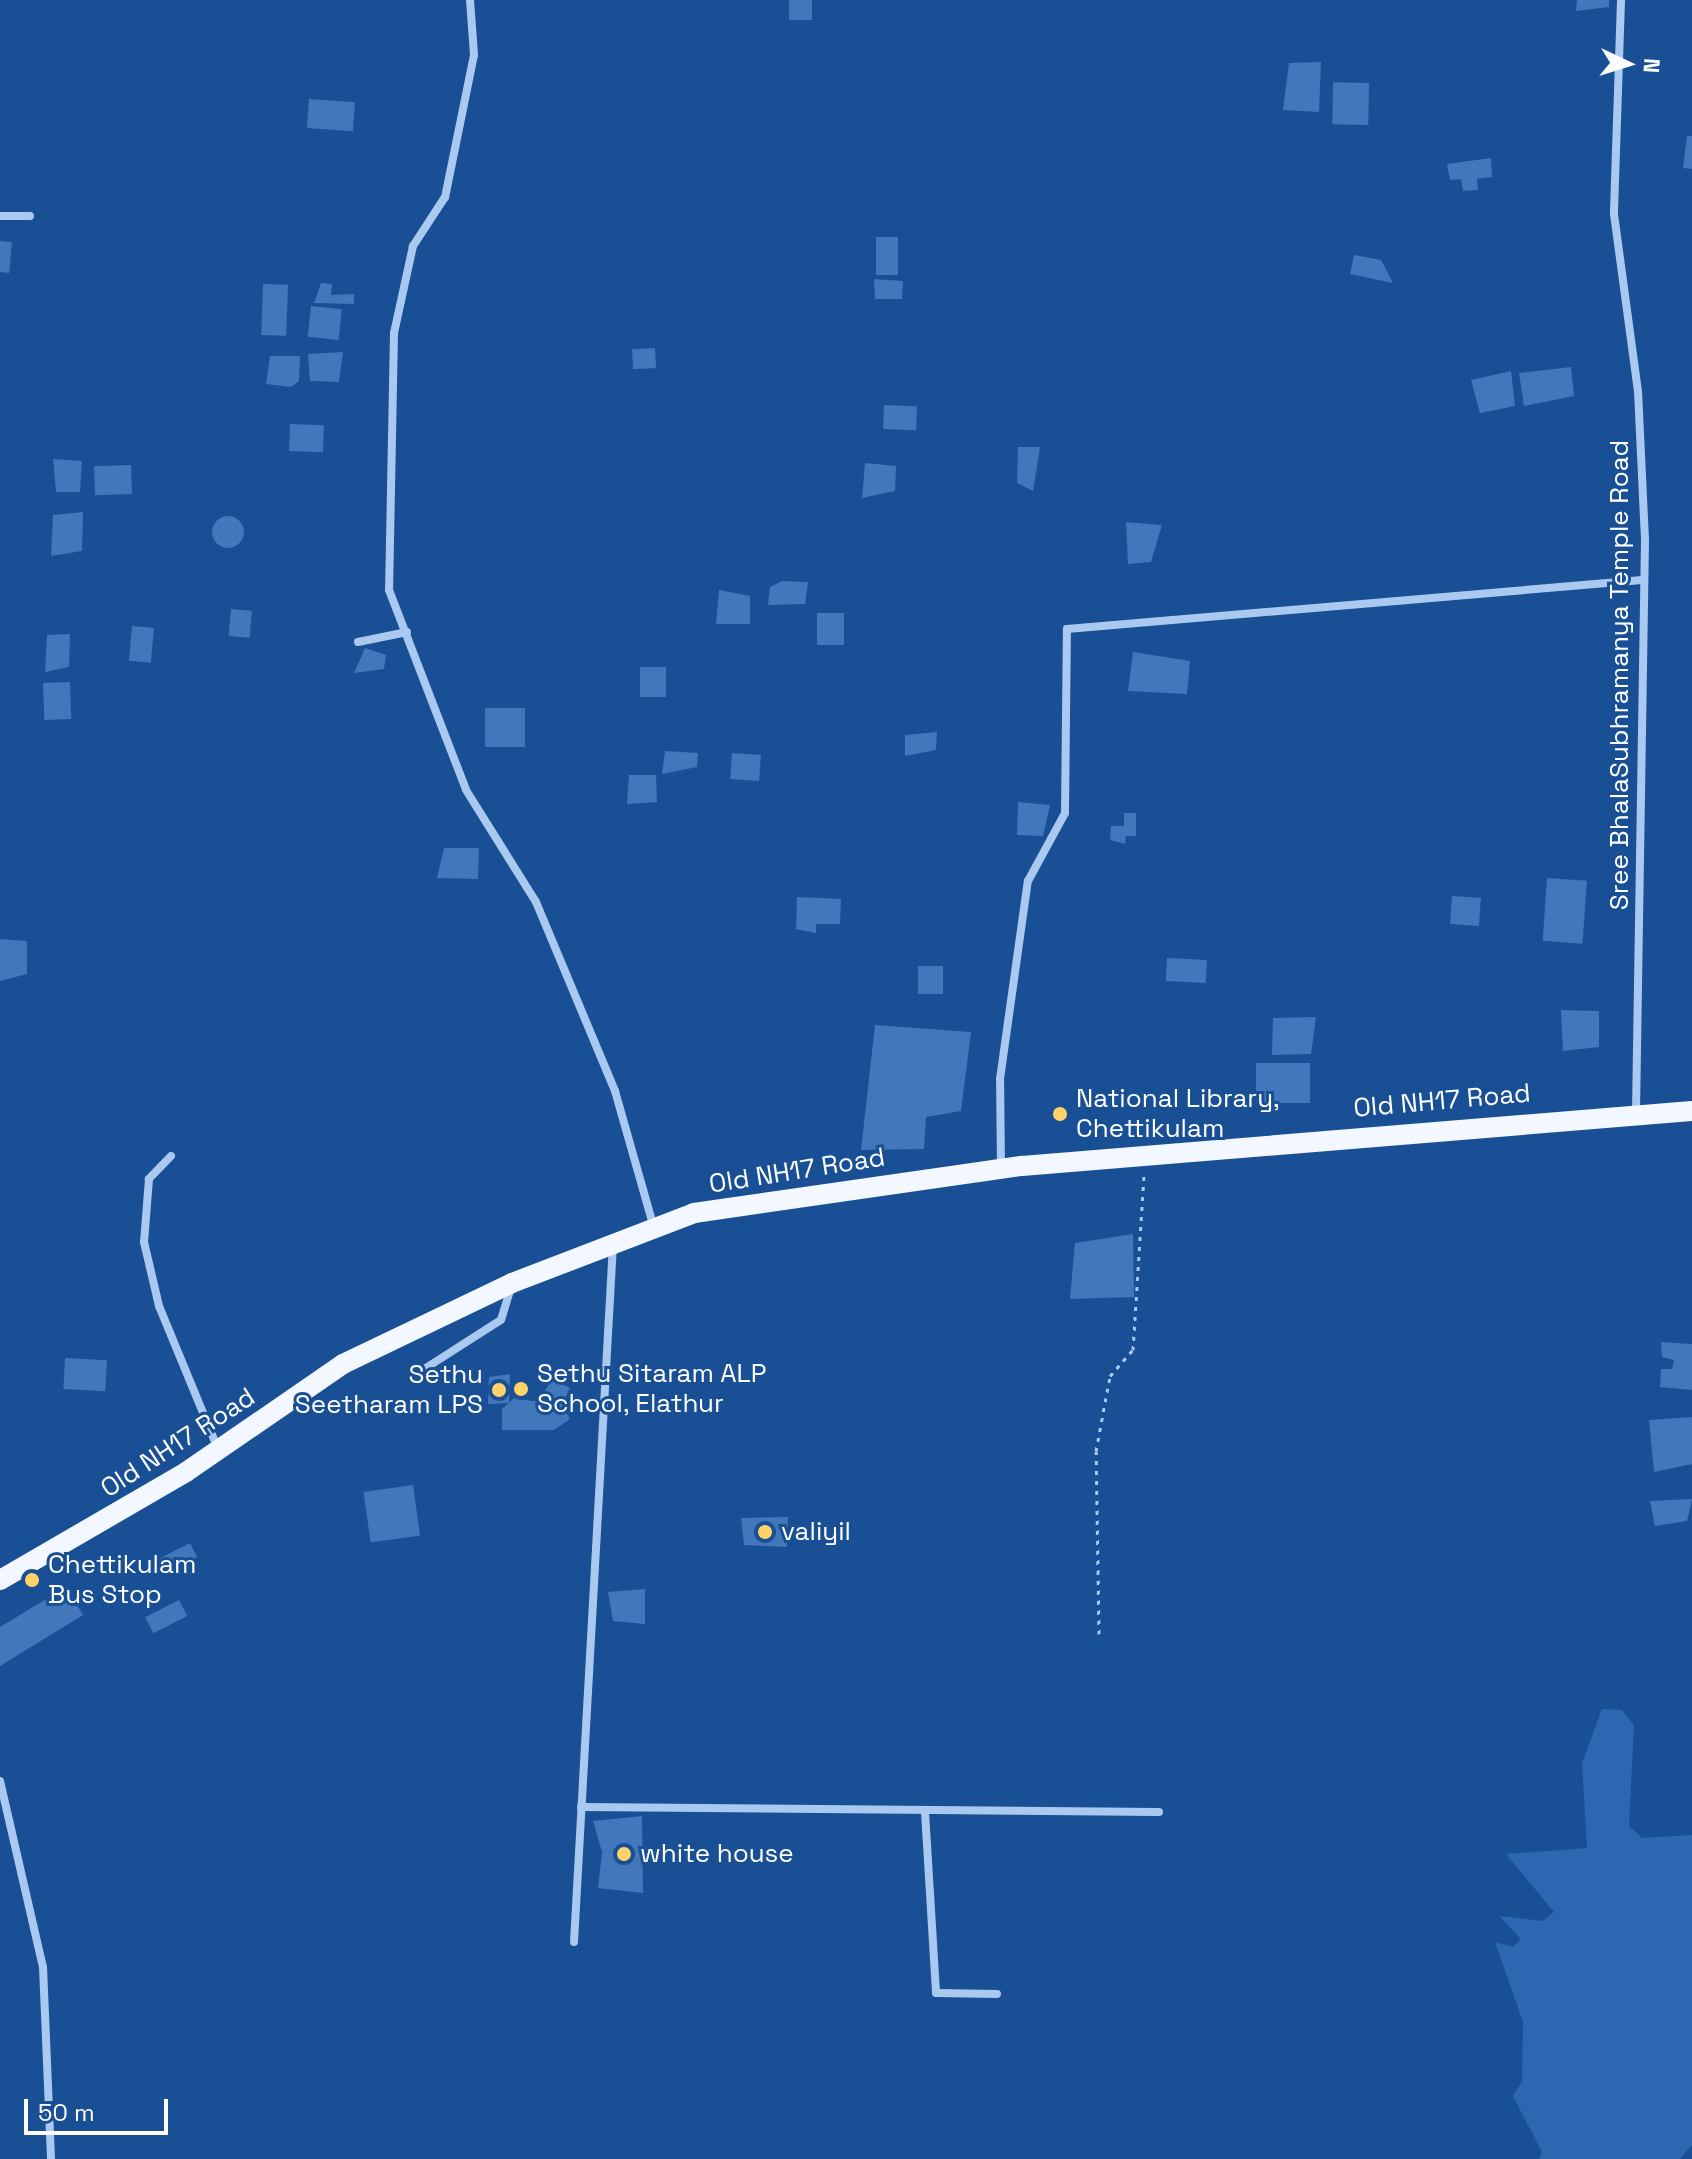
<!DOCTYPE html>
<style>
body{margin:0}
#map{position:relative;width:1692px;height:2159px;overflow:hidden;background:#194f94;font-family:"Space Grotesk",sans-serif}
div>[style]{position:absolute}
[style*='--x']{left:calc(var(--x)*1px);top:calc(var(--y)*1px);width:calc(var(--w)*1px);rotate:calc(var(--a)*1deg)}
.green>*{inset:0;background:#2c68b2}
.building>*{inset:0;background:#4277bb;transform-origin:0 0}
.round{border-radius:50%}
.path>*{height:3px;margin-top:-1.5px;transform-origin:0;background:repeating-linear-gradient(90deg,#aac9f0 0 4px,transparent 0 10px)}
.minor>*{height:8px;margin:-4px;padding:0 4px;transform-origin:4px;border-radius:4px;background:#aac9f0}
.primary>*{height:20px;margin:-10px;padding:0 10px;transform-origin:10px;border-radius:10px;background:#f3f7ff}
.dots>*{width:22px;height:22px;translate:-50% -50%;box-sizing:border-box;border:4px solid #194f94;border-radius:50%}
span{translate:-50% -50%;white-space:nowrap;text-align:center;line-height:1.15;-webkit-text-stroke:6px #194f94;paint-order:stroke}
.street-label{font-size:26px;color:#fff}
.poi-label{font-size:26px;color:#fff}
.left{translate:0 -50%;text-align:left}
.right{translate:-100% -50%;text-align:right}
.north{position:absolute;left:1588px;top:24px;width:80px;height:80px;-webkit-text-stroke:6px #194f94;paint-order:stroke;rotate:94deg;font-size:22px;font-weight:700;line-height:32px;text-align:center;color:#fff}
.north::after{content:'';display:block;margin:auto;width:28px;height:36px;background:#fff;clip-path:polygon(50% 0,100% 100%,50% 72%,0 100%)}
.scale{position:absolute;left:24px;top:2099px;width:144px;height:36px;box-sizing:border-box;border:4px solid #fff;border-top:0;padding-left:10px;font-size:24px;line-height:28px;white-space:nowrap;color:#fff;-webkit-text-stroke:6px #194f94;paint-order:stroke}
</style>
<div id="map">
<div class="green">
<i style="clip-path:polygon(1602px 1709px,1622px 1710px,1634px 1725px,1629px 1826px,1642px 1838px,1692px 1835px,1692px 2145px,1680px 2159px,1539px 2159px,1542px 2152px,1513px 2096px,1522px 2081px,1523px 2022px,1495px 1942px,1513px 1947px,1521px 1939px,1499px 1916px,1543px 1921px,1554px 1912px,1506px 1854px,1587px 1848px,1582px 1763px)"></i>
</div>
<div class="building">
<i style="left:789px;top:0;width:23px;height:20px"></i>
<i style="clip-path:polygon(1577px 0,1609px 0,1609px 7px,1576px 11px)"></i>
<i style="clip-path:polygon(1321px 62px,1319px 112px,1283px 110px,1289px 63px)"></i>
<i style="left:1369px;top:83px;width:42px;height:36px;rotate:91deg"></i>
<i style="left:309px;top:99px;width:46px;height:29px;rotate:4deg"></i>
<i style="clip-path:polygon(1687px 136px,1692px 136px,1692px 169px,1683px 168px)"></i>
<i style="clip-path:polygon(1491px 158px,1492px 177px,1477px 179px,1478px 190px,1463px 191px,1461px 179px,1450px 180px,1447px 164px)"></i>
<i style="left:898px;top:237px;width:38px;height:22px;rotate:90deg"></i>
<i style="left:0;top:241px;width:12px;height:31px;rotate:5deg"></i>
<i style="clip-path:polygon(1354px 255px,1381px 260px,1393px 283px,1350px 274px)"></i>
<i style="clip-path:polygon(874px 279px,903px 281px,902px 299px,875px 299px)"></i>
<i style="clip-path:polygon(321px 283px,332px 284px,331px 295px,354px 294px,354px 304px,314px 303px)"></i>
<i style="left:263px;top:284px;width:25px;height:51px;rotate:2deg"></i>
<i style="left:311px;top:306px;width:31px;height:31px;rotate:6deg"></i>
<i style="left:655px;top:348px;width:20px;height:23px;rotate:87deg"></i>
<i style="clip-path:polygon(343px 352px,339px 382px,310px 381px,308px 354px)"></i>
<i style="clip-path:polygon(270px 356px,300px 356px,299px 381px,291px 387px,266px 384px)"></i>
<i style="clip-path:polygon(1571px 367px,1574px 396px,1524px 406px,1519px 373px)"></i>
<i style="clip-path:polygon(1511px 371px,1515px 406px,1480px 413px,1471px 380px)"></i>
<i style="left:884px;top:405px;width:33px;height:24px;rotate:2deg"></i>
<i style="left:290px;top:424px;width:34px;height:27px;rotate:2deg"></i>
<i style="clip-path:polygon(1018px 447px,1040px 447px,1033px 491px,1017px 483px)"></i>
<i style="clip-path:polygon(53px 459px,82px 461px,80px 492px,56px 492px)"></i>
<i style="clip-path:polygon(865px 463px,896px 466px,895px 491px,862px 498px)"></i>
<i style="left:131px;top:465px;width:29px;height:37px;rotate:88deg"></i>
<i style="clip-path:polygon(83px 512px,82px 551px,51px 556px,53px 515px)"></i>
<i class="round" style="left:212px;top:516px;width:32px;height:32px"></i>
<i style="clip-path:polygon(1126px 522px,1162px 525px,1151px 562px,1128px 564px)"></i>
<i style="clip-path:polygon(782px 581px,808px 582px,805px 604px,768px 605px,770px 587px)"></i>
<i style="clip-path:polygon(719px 590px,750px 596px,750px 624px,716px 624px)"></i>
<i style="left:231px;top:609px;width:21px;height:27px;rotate:5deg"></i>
<i style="left:817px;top:613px;width:27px;height:32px"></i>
<i style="left:132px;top:626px;width:22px;height:35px;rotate:5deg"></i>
<i style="clip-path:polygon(70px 634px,69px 667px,45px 672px,47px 635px)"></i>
<i style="clip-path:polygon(365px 648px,386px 655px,384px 669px,354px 673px)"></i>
<i style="clip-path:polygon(1133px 652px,1190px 661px,1187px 694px,1128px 691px)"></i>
<i style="left:666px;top:667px;width:30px;height:26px;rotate:90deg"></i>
<i style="left:70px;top:682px;width:37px;height:27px;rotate:88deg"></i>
<i style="left:485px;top:708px;width:40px;height:39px"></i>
<i style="clip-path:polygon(937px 732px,936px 750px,905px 756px,905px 735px)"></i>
<i style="clip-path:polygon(665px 751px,698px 753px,697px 767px,662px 774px)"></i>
<i style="left:732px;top:753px;width:29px;height:26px;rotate:4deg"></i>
<i style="clip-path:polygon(629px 775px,656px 775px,657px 802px,627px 804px)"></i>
<i style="clip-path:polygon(1018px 802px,1050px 805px,1043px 836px,1017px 835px)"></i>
<i style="clip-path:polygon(1124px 813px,1136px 813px,1136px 836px,1126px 836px,1125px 844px,1110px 840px,1111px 826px,1124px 826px)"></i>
<i style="clip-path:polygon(444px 848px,479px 848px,478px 879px,437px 878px)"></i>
<i style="left:1547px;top:878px;width:40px;height:63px;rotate:4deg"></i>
<i style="left:1452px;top:896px;width:29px;height:28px;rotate:4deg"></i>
<i style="clip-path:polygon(797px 897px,841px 899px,840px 924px,816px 924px,816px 933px,796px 929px)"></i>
<i style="clip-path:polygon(0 939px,27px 941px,27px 974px,0 981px)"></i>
<i style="left:1167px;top:958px;width:40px;height:23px;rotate:3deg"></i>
<i style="left:918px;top:966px;width:25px;height:28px"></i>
<i style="clip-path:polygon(1561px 1010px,1599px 1011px,1599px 1047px,1563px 1051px)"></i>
<i style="clip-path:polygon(1316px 1017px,1311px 1054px,1272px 1055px,1273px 1018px)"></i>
<i style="clip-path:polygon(875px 1025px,971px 1032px,961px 1111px,926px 1117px,924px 1149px,861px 1150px)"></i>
<i style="left:1310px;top:1063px;width:40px;height:54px;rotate:90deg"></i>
<i style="clip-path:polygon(1133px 1234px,1134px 1297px,1070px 1299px,1075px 1243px)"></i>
<i style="clip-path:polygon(1661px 1342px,1692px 1344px,1692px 1390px,1660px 1387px,1661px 1369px,1672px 1369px,1674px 1360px,1662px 1357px)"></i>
<i style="left:65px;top:1358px;width:42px;height:31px;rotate:3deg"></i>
<i style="clip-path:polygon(510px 1374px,509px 1403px,488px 1404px,489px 1377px)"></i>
<i style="clip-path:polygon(552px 1379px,570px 1388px,562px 1405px,570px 1419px,554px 1430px,502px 1430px,502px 1409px,514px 1398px,558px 1405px,542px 1396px)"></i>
<i style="clip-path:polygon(1692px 1417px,1692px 1464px,1654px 1472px,1649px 1420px)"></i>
<i style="left:413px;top:1485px;width:51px;height:50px;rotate:82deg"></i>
<i style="clip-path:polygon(1692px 1499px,1687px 1521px,1655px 1526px,1650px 1501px)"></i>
<i style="clip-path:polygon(788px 1517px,787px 1547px,744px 1545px,741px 1518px)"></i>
<i style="left:190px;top:1543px;width:16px;height:34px;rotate:63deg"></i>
<i style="clip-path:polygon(66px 1587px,83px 1615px,0 1666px,0 1627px)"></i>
<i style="clip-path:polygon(645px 1589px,645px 1624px,613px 1621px,608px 1592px)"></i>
<i style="left:179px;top:1600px;width:18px;height:38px;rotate:63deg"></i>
<i style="clip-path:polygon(642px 1816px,643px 1893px,598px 1888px,602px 1852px,593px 1821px)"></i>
</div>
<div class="path">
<i style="--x:1099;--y:1634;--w:183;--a:-90.9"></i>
<i style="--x:1096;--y:1451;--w:76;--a:-79.4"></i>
<i style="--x:1110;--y:1376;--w:35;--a:-49"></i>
<i style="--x:1133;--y:1350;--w:174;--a:-86.4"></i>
</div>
<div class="minor">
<i style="--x:470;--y:0;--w:55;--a:85.8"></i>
<i style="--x:474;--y:55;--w:145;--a:101.5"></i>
<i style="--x:445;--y:197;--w:59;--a:123.1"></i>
<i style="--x:413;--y:246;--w:89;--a:102.3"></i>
<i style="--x:394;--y:333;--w:257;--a:91.1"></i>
<i style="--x:389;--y:590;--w:214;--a:68.9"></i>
<i style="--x:466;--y:790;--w:132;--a:58"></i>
<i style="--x:536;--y:902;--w:205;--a:67.3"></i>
<i style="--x:615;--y:1091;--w:142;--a:74.1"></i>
<i style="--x:1621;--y:0;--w:214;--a:91.9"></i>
<i style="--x:1614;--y:214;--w:179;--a:82.3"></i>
<i style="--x:1638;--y:391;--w:149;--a:87.3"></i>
<i style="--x:1645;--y:540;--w:572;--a:90.9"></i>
<i style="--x:0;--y:216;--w:30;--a:0"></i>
<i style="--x:358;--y:642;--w:50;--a:-11.5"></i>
<i style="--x:171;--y:1156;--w:32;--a:134"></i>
<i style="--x:149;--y:1179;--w:63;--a:94.5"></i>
<i style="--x:144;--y:1242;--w:66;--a:76.8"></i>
<i style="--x:159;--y:1306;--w:155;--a:67.6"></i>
<i style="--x:1001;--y:1168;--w:89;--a:-90.6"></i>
<i style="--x:1000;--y:1079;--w:200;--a:-82"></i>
<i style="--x:1028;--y:881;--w:77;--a:-61.4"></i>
<i style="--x:1065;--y:813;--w:184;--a:-89.4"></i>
<i style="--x:1067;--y:629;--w:577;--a:-4.87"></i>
<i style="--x:418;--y:1373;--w:98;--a:-32.6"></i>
<i style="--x:501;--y:1320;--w:34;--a:-73"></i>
<i style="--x:0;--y:1781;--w:191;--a:77"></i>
<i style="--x:43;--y:1967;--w:192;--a:87.6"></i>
<i style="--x:581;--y:1807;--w:578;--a:0.5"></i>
<i style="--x:925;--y:1812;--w:181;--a:86.5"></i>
<i style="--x:936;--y:1993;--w:61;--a:0.9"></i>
<i style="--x:574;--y:1942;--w:698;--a:-86.8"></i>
</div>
<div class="primary">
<i style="--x:0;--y:1580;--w:215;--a:-30.1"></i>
<i style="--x:186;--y:1472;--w:191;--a:-34.5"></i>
<i style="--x:343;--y:1364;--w:187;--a:-25.6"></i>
<i style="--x:512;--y:1283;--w:195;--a:-21"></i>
<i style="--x:694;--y:1213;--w:331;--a:-8.2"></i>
<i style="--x:1022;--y:1166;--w:672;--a:-4.69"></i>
</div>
<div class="dots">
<i style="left:1060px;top:1114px;background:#ffd369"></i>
<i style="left:521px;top:1389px;background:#ffd369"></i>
<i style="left:499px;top:1390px;background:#ffd369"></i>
<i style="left:765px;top:1532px;background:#ffd369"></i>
<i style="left:32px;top:1580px;background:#ffd369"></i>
<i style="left:624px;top:1854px;background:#ffd369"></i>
</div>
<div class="street-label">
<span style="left:1620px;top:675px;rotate:-90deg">Sree BhalaSubhramanya Temple Road</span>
<span style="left:1442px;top:1101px;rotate:-5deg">Old NH17 Road</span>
<span style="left:797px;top:1171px;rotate:-9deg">Old NH17 Road</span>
<span style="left:178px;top:1443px;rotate:-33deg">Old NH17 Road</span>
</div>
<div class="poi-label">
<span class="left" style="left:1076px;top:1114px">National Library,<br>Chettikulam</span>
<span class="left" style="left:537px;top:1389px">Sethu Sitaram ALP<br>School, Elathur</span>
<span class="right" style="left:483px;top:1390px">Sethu<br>Seetharam LPS</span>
<span class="left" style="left:781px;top:1532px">valiyil</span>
<span class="left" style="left:48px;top:1580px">Chettikulam<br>Bus Stop</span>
<span class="left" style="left:640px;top:1854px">white house</span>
</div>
<div class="north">N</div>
<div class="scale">50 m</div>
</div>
